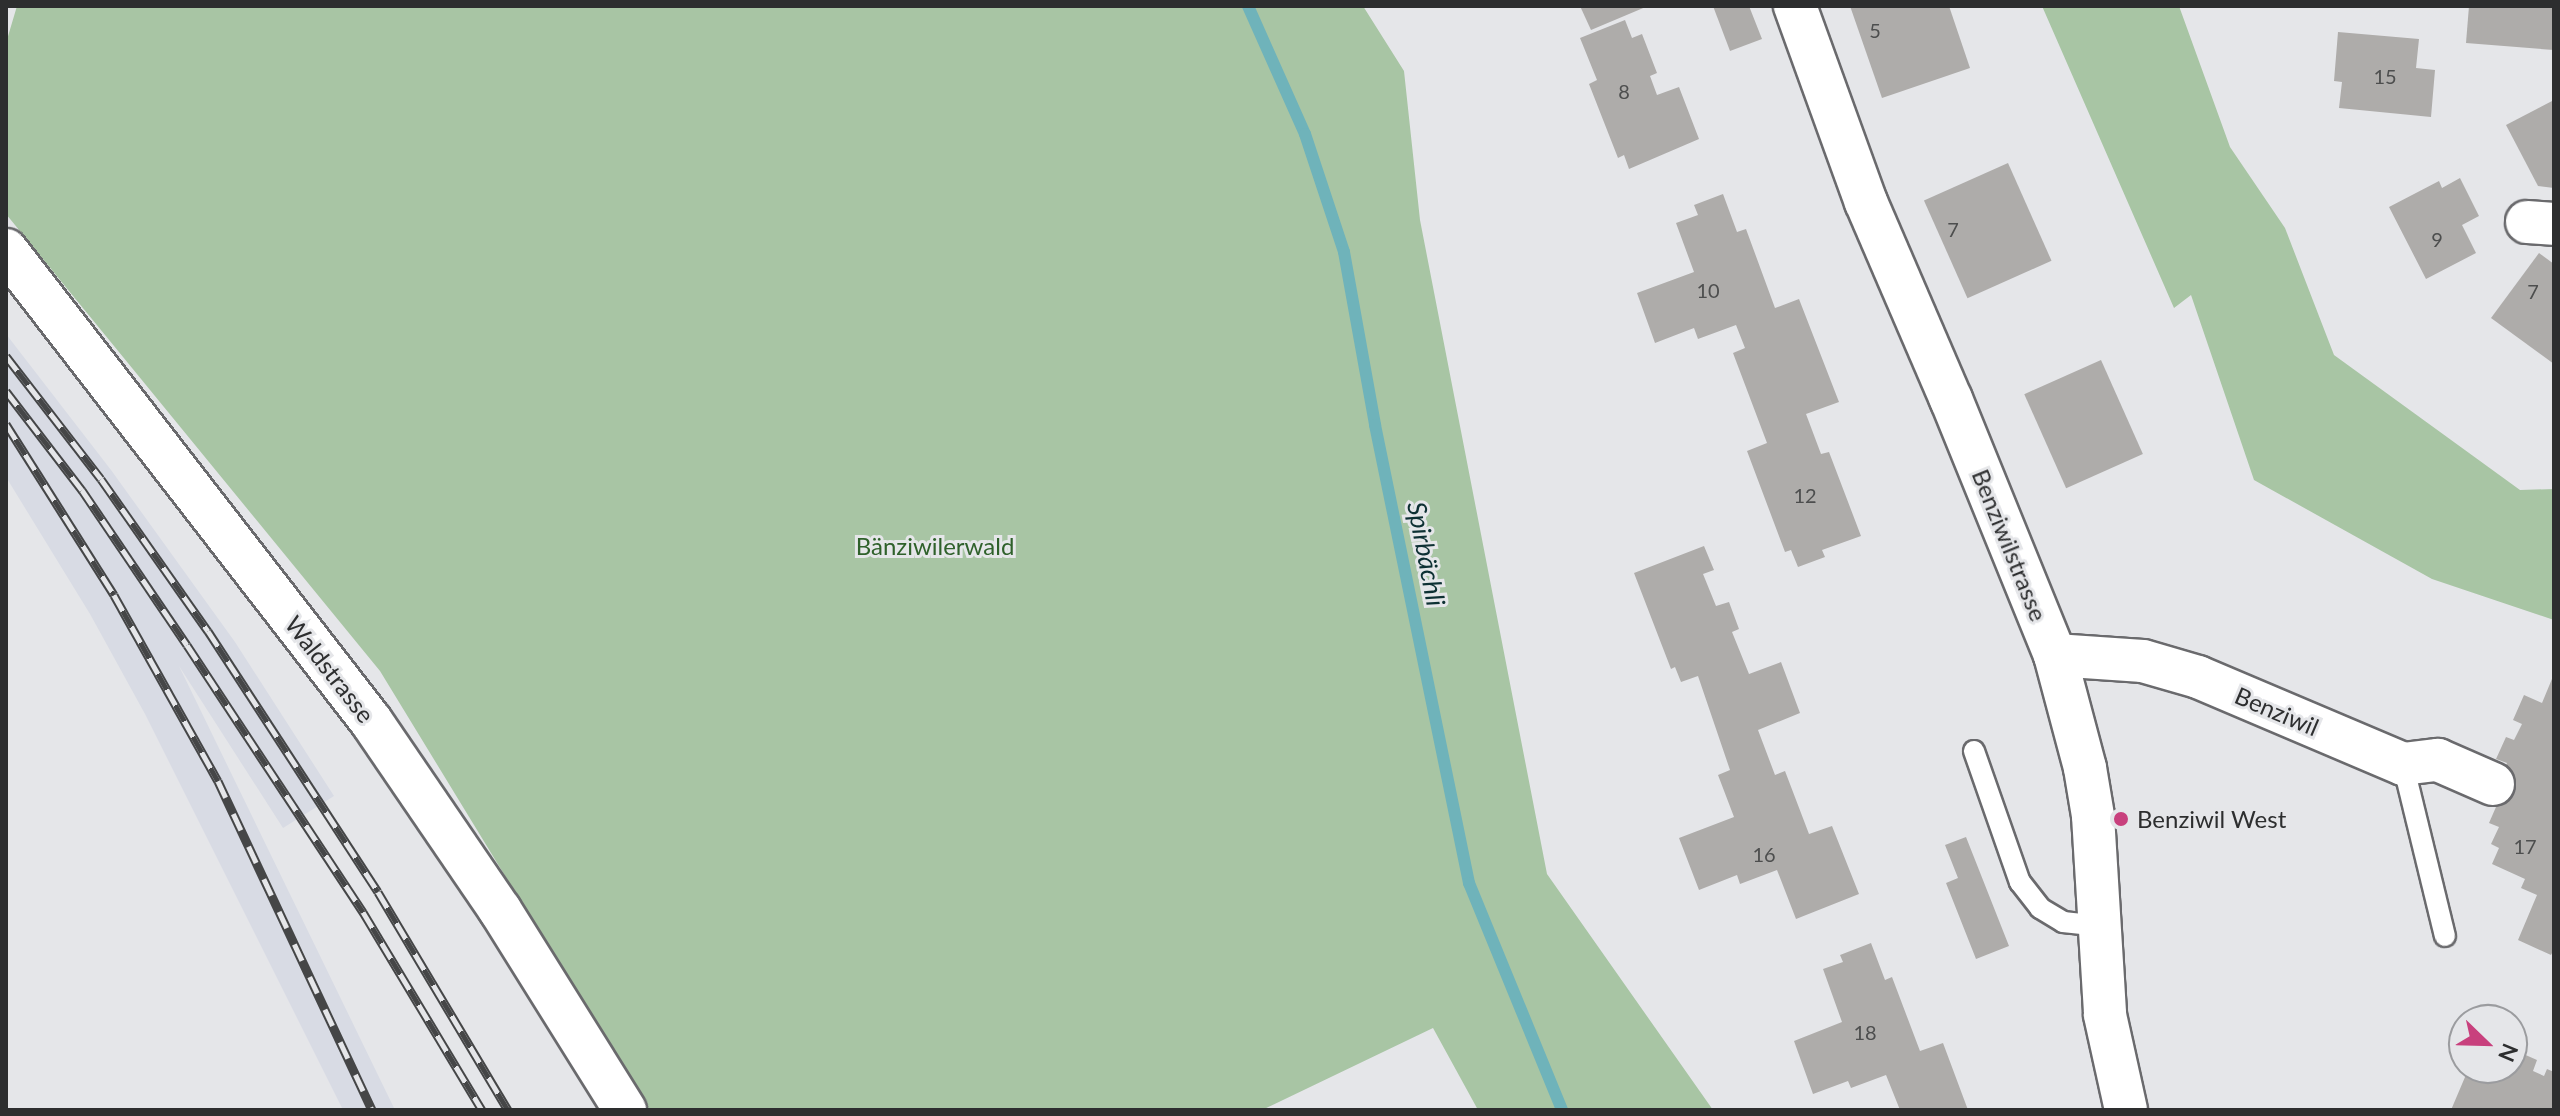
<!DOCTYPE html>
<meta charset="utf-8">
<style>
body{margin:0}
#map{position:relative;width:2560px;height:1116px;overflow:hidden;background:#e5e6e9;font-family:Lato,sans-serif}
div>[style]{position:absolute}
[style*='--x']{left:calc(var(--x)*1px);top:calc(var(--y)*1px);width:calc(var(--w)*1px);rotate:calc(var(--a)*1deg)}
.built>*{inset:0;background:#d8dbe4}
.green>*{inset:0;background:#a8c5a4}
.stream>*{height:12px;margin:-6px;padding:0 6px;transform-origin:6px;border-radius:6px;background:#6fb3ba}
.building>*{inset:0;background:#aeacaa;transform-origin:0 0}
.roads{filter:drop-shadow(2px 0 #6a6a6d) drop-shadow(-2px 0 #6a6a6d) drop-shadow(0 2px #6a6a6d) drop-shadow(0 -2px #6a6a6d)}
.lane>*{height:20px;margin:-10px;padding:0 10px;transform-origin:10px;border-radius:10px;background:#fff}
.street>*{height:42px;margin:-21px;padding:0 21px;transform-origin:21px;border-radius:21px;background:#fff}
.rail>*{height:9px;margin-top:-4.5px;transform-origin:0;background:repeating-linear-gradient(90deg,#e5e6e9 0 18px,#454647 0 36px);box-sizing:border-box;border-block:2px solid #454647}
.dots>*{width:22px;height:22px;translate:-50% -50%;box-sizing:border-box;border:4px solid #e5e6e9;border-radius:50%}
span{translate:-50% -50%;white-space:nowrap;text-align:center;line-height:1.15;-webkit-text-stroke:6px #e5e6e9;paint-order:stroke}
.number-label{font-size:20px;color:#4d4e4e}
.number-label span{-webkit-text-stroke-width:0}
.street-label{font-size:24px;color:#2d2e2f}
.park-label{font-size:24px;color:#2f612b}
.poi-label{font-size:24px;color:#2d2e2f}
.left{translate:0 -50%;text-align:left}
.water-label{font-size:26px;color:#0d3033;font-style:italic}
.frame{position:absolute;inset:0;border:8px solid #2d2e2f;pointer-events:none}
.north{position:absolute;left:2448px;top:1004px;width:80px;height:80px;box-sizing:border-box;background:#e5e6e9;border:2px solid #9b9c9f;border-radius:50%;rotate:113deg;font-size:22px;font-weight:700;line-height:32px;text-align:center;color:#2d2e2f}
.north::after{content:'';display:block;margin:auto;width:28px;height:36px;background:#c8407d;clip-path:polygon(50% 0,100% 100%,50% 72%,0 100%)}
</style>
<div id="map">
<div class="built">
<i style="clip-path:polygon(6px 334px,111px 470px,235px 642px,334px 796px,283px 828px,179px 666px,395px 1110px,343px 1110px,145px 714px,90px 614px,6px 477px)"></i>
</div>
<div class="green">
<i style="clip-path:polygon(17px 6px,1363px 6px,1404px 71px,1420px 220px,1547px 874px,1713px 1110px,1478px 1110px,1433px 1028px,1262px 1110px,648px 1110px,380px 671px,6px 214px,6px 43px)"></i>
<i style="clip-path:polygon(2042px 6px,2179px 6px,2230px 147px,2285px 228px,2334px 355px,2520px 490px,2554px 489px,2554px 620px,2432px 579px,2254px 480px,2191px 295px,2174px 308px)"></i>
</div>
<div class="stream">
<i style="--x:1248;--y:6;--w:140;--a:66"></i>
<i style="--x:1305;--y:134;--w:124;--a:71.7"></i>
<i style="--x:1344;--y:252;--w:176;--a:79.8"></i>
<i style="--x:1375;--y:425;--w:468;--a:78.4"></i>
<i style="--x:1469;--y:883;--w:245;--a:67.7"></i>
</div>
<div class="building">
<i style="clip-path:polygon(1580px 6px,1648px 6px,1591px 30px)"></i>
<i style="clip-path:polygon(1713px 6px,1749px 6px,1762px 39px,1730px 51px)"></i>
<i style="clip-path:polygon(1850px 6px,1949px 6px,1970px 68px,1882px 98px)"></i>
<i style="clip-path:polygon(2469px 6px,2554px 6px,2554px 50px,2466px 43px)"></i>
<i style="clip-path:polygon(1625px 20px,1632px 38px,1642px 34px,1657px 73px,1650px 76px,1657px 95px,1679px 87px,1699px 139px,1629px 169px,1624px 155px,1618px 158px,1589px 84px,1597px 80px,1580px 38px)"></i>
<i style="clip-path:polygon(2338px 32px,2419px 39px,2416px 68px,2435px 70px,2431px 117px,2339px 108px,2342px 82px,2334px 81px)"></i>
<i style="clip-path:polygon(2554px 100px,2554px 188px,2538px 186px,2506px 125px)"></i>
<i style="left:2008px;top:163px;width:107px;height:92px;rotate:66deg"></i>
<i style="clip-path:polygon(2460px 178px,2479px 216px,2462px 225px,2476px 253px,2426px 279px,2389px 207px,2439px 181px,2442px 188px)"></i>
<i style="clip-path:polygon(1723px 194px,1737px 232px,1746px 229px,1775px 308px,1799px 299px,1839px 402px,1806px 414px,1821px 454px,1829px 452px,1861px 536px,1822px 550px,1825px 557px,1798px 567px,1791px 550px,1785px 552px,1747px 451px,1767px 443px,1733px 353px,1745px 348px,1736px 325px,1698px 339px,1694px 328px,1655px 343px,1637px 293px,1694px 272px,1676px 223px,1698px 215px,1694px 205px)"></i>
<i style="clip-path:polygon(2539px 253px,2554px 264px,2554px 364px,2491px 318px)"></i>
<i style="left:2101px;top:360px;width:103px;height:84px;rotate:66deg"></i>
<i style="clip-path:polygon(1704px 546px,1714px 570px,1703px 574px,1716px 606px,1729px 602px,1739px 629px,1732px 632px,1749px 674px,1781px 662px,1800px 713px,1758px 730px,1775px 775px,1785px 771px,1809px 834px,1832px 826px,1859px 894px,1796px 919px,1777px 870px,1740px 884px,1737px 875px,1699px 890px,1679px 838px,1734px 817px,1718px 775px,1730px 770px,1698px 676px,1681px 682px,1675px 667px,1671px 669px,1634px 573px)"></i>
<i style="clip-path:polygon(2554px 674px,2554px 949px,2551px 955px,2518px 940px,2537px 895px,2521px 888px,2525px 879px,2492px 864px,2499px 848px,2491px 844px,2499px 827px,2489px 823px,2506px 784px,2499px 781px,2507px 763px,2496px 759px,2506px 737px,2514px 740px,2522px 724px,2513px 720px,2524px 695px,2542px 703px)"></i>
<i style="clip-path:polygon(1966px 837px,2009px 946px,1976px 959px,1946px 883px,1958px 878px,1945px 845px)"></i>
<i style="clip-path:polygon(1871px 943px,1885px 980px,1892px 977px,1920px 1051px,1943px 1043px,1968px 1110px,1900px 1110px,1886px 1075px,1851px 1088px,1848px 1081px,1813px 1094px,1794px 1041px,1842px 1022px,1823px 969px,1843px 962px,1840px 955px)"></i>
<i style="clip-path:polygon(2512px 1049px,2537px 1060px,2533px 1071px,2544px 1076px,2547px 1069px,2554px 1072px,2554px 1110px,2451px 1110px,2468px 1070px,2488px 1078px,2492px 1068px,2512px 1068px)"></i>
</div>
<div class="roads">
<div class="lane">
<i style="--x:1974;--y:751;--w:139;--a:70.7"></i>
<i style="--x:2020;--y:882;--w:33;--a:52"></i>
<i style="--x:2040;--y:908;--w:27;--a:31"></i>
<i style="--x:2063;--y:922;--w:38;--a:6"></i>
<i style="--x:2403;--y:764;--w:177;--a:76.3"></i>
</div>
<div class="street">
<i style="--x:1795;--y:6;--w:208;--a:70.1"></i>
<i style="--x:1866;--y:202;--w:215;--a:66.7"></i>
<i style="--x:1951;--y:399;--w:276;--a:67.9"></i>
<i style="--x:2055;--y:655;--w:117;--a:75.1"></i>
<i style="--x:2085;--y:768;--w:49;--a:80.5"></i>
<i style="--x:2093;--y:816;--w:199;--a:86.5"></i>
<i style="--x:2105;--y:1015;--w:97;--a:77.5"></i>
<i style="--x:2527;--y:222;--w:27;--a:4"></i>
<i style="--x:6;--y:250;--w:596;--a:52.23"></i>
<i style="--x:371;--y:721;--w:229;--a:55.7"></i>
<i style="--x:500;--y:910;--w:236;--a:58"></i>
<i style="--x:2055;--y:655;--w:88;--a:3.9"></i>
<i style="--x:2143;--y:661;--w:57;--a:16.2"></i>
<i style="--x:2198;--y:677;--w:223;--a:23"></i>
<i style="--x:2403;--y:764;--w:35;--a:-7"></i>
<i style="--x:2438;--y:760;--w:60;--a:23.6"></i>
</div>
</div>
<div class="rail">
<i style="--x:6;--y:356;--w:155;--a:52.3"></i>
<i style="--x:101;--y:479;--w:186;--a:54.9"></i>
<i style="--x:208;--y:631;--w:311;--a:56.9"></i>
<i style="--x:378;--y:892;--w:254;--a:59.2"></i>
<i style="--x:6;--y:391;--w:125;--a:52.5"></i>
<i style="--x:82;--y:490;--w:187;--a:55.9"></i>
<i style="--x:187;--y:645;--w:320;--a:56.6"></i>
<i style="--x:363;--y:912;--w:231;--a:59"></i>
<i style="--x:6;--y:424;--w:202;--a:57.7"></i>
<i style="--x:114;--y:595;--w:213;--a:60.8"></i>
<i style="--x:218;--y:781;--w:363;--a:64.9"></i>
</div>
<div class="dots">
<i style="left:2121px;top:819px;background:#c8407d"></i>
</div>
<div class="number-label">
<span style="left:1875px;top:30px">5</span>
<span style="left:2385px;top:76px">15</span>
<span style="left:1624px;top:91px">8</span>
<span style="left:1953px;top:229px">7</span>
<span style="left:2437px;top:239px">9</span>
<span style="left:1708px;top:290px">10</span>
<span style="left:2533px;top:291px">7</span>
<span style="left:1805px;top:495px">12</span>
<span style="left:2525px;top:846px">17</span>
<span style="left:1764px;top:854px">16</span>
<span style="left:1865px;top:1032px">18</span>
</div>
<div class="street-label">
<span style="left:2010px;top:545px;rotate:68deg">Benziwilstrasse</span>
<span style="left:330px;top:669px;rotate:52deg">Waldstrasse</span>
<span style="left:2277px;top:711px;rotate:23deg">Benziwil</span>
</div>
<div class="park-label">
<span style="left:935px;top:546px">Bänziwilerwald</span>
</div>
<div class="poi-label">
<span class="left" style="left:2137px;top:819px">Benziwil West</span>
</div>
<div class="water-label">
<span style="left:1426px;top:554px;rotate:79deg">Spirbächli</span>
</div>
<div class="frame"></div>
<div class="north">N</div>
</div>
